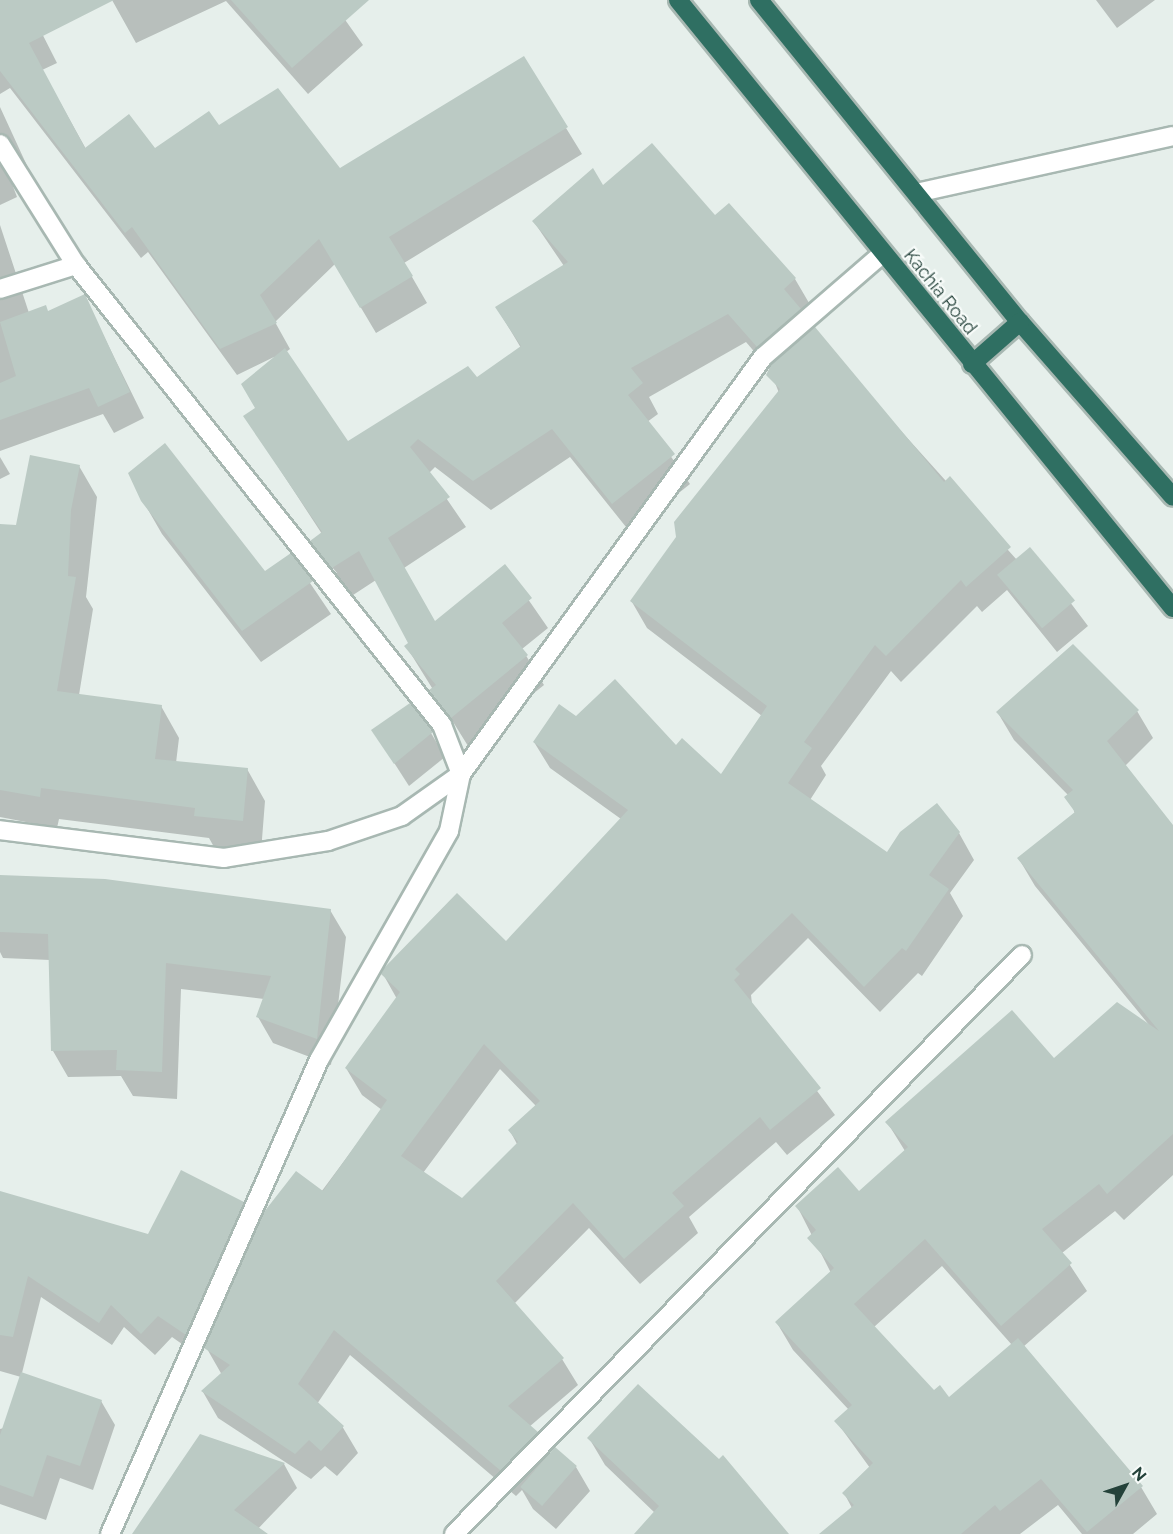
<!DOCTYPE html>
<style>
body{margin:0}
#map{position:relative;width:1173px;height:1534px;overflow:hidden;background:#e6efeb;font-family:Raleway,sans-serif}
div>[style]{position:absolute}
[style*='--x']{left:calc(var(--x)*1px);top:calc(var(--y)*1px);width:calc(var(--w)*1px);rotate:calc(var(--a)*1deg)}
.shadow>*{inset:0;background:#0003}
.building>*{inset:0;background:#bbcac4;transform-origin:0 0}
.roads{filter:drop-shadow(2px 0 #a8b8b2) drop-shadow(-2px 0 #a8b8b2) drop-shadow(0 2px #a8b8b2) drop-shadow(0 -2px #a8b8b2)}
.street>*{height:18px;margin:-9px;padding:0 9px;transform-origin:9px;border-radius:9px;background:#fff}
.highway>*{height:18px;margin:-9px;padding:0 9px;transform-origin:9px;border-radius:9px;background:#2f6f62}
span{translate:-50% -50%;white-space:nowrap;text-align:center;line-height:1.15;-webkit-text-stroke:4.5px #f7fbf9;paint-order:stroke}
.street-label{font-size:18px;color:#24423a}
.north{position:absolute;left:1095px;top:1456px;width:60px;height:60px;-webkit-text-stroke:4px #f7fbf9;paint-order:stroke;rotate:50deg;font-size:16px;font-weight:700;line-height:24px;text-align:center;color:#24423a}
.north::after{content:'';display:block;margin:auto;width:21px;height:27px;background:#24423a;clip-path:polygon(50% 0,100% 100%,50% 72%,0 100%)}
</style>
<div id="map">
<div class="shadow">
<i style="clip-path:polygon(evenodd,0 0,25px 0,57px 63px,42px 70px,86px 149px,155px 150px,219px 127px,339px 170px,566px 128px,582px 154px,404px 263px,427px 303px,376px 333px,335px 264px,275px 322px,290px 349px,286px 352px,348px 443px,477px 379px,521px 348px,497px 308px,564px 266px,534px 222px,603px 187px,715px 218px,795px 279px,812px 308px,803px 316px,812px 332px,1017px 560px,1030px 549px,1088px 626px,1057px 652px,1007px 590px,982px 612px,977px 606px,901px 682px,891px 671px,821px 766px,826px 775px,810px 800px,887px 854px,959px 833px,974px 860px,950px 893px,963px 916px,922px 976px,918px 973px,880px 1012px,808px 938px,751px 995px,752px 1004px,835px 1115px,787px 1155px,776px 1142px,689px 1217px,698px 1233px,640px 1284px,589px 1228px,514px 1304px,562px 1359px,578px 1385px,529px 1427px,549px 1455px,576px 1467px,590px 1491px,556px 1529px,533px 1509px,522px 1490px,516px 1496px,350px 1355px,317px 1404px,342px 1426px,358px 1453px,337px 1476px,325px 1466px,311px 1479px,218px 1418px,203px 1392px,222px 1375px,206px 1347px,382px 1110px,362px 1095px,346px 1068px,397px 999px,383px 974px,506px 943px,621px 819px,550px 768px,534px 742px,576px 718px,676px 747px,721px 777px,762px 716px,647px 628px,632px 602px,779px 393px,770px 370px,746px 342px,649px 397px,658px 414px,647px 422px,690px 484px,630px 532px,570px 457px,491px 510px,435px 467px,429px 473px,466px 527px,404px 568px,435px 623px,505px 566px,548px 628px,522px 649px,544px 685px,468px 746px,406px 646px,410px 643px,376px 580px,350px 597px,328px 570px,312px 541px,322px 534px,245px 416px,256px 408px,274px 357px,237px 375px,148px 252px,141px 258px,10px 88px,0 94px,0 0,328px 567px,332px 567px,337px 573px,335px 575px,328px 567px,0 0,500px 1069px,536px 1106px,510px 1131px,517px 1144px,462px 1200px,423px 1173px,500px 1069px)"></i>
<i style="clip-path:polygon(112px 0,331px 0,363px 45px,308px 94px,226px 1px,136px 43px)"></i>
<i style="clip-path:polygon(1096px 0,1155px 0,1117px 28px)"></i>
<i style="clip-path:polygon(0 107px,29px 170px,22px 160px,5px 165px,17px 197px,0 205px)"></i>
<i style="clip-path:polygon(0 225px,29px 313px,48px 312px,84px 296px,144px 418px,114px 433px,103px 414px,0 451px)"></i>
<i style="clip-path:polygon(0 457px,10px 474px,0 479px)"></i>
<i style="clip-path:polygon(79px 466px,97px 497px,86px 597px,93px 609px,79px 695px,161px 706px,179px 738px,176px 763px,247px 769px,265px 801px,261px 852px,214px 847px,209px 838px,59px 819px,57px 828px,0 817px,0 525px,17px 526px)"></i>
<i style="clip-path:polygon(143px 501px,265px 573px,291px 555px,331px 614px,261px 662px,162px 534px)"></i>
<i style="clip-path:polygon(evenodd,1137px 711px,1153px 738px,1125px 766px,1173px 827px,1173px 1175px,1124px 1220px,1115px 1211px,1062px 1253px,1087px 1291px,1023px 1347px,1141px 1487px,1157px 1514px,1133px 1534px,1082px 1534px,1058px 1505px,1020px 1534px,821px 1534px,852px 1508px,844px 1493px,870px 1468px,836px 1421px,849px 1410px,793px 1350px,777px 1323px,831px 1273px,797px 1206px,859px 1193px,905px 1151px,887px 1122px,1150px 1026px,1035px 886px,1019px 859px,1075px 814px,1069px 796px,1014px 740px,998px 713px,1137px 711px,942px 1266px,1012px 1345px,949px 1399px,934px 1392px,874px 1327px,942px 1266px)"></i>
<i style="clip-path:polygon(373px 730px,431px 733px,445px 757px,409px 786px)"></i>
<i style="clip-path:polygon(0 876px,330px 910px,346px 937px,331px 1065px,273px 1043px,258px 1017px,264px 999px,181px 989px,177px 1099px,133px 1096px,121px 1076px,68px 1077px,53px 1051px,50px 960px,3px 958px,0 952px)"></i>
<i style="clip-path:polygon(0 1192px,149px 1236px,243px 1203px,256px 1226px,199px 1356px,172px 1337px,155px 1355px,124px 1327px,112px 1345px,41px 1297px,21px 1377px,0 1371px)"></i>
<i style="clip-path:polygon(101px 1401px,115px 1425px,93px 1490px,60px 1478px,46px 1520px,0 1504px,0 1429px)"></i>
<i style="clip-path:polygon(201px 1436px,284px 1464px,297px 1488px,253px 1534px,143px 1534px)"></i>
<i style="clip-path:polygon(589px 1438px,787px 1534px,636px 1534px,655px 1513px,605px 1465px)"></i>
</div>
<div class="building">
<i style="clip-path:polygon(0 0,114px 0,29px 43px,85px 148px,129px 114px,155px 148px,209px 111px,219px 125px,278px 88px,340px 168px,524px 56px,568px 127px,389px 237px,413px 276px,360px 308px,319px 239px,260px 295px,277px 323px,220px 349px,132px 227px,125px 233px,0 71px)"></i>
<i style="clip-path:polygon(231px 0,369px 0,292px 68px)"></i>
<i style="clip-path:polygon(652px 143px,715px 215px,729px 203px,796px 278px,784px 289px,801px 309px,757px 347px,728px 314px,631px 368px,643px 383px,628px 395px,675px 454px,612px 504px,552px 429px,473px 481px,418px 439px,410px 447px,450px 497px,388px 538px,435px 621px,505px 564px,532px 598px,502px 623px,528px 655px,451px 718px,429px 690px,436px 685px,404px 646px,408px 643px,359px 551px,332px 568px,310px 541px,322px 532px,243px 416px,255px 408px,241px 384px,285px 348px,348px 441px,468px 366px,477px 377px,521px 346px,495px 307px,568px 262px,532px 221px,593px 168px,603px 185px)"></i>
<i style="clip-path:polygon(85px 294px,130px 392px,98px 407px,89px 388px,0 420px,0 383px,16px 376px,0 322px,46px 305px,48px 311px)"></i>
<i style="clip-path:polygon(evenodd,815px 327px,944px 482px,950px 476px,1011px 547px,966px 587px,961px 580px,886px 656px,875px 645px,804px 742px,812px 748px,788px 783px,887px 852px,900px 832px,937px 803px,960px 832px,929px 875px,949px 889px,906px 951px,902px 948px,864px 987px,792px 913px,735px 969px,740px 974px,734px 980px,821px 1088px,770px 1130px,760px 1117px,672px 1193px,684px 1206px,624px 1259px,573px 1203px,496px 1281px,564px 1358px,508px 1406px,538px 1432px,501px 1471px,334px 1330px,298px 1384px,344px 1426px,321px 1451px,309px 1440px,295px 1454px,201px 1391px,230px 1365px,204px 1348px,264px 1212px,296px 1171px,323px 1191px,387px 1100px,345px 1068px,400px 992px,381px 974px,384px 968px,457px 893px,506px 941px,628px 810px,533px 742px,559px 704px,576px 716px,615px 679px,676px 745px,682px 738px,721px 774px,767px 706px,630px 601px,676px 537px,674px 522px,780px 389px,766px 375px,771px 365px,815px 327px,484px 1044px,540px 1101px,508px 1130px,518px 1142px,462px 1198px,401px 1156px,484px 1044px)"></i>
<i style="clip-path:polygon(165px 443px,265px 571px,291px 553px,313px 581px,242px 631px,141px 501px,128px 473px)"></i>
<i style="clip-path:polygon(30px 455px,80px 465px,71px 510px,68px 576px,76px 577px,57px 691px,162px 705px,155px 759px,248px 768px,243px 821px,194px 816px,195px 808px,41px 788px,40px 797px,0 790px,0 524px,16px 525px)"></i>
<i style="left:1030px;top:547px;width:70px;height:43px;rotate:50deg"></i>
<i style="clip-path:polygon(1073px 644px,1139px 710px,1107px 741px,1173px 825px,1173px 1134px,1107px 1194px,1099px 1184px,1042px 1229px,1072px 1263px,1001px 1326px,925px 1239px,854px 1304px,934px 1390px,940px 1385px,949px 1397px,1018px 1338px,1143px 1486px,1087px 1532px,1041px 1479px,1000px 1511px,995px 1505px,961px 1534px,819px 1534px,854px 1505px,842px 1493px,873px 1463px,834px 1421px,852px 1405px,775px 1322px,834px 1268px,807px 1238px,816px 1230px,795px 1206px,838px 1167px,859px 1191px,908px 1147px,885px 1122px,1012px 1010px,1054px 1058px,1117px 1002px,1159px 1031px,1017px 858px,1075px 812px,1064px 797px,1073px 790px,996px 712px)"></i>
<i style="clip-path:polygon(410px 703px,433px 732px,394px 764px,371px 730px)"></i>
<i style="clip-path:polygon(0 875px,105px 879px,331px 909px,317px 1039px,256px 1017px,271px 976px,166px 963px,162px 1072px,116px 1070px,117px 1050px,51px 1051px,48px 934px,0 932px)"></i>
<i style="clip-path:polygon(181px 1170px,244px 1202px,186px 1335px,158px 1316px,141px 1334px,111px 1305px,99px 1323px,28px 1276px,13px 1337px,0 1335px,0 1191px,148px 1234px)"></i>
<i style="clip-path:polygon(21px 1372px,102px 1400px,80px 1466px,47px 1455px,33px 1497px,0 1485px,0 1435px)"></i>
<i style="clip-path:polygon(638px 1384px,719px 1459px,723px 1455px,789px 1534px,634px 1534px,659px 1506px,587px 1438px)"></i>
<i style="clip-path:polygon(200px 1434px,285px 1463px,234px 1510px,268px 1534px,132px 1534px)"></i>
<i style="left:555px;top:1447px;width:29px;height:53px;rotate:41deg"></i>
</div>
<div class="roads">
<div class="street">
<i style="--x:0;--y:144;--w:143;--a:57.9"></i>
<i style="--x:76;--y:265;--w:588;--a:51.49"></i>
<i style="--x:442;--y:725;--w:53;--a:68.8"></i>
<i style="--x:461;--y:774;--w:72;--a:144.6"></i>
<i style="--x:402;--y:816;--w:78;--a:161.3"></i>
<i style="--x:328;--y:841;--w:105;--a:170.7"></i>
<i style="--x:224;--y:858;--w:226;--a:-172.9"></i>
<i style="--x:916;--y:193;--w:263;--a:-12.5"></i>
<i style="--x:0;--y:289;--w:80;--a:-17.5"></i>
<i style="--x:110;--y:1534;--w:518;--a:-66.21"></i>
<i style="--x:319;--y:1060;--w:263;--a:-60.4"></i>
<i style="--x:449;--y:831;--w:58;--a:-78.1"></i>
<i style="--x:461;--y:774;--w:515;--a:-54.09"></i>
<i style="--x:763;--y:357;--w:157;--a:-40.9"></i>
<i style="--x:454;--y:1534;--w:811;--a:-45.55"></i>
</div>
<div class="highway">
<i style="--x:678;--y:0;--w:784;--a:50.85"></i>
<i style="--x:759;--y:0;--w:414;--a:51"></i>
<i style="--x:1020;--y:322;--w:232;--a:48.8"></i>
<i style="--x:972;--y:364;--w:64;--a:-41.2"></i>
</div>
</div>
<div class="street-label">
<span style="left:940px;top:292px;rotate:51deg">Kachia Road</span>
</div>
<div class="north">N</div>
</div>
